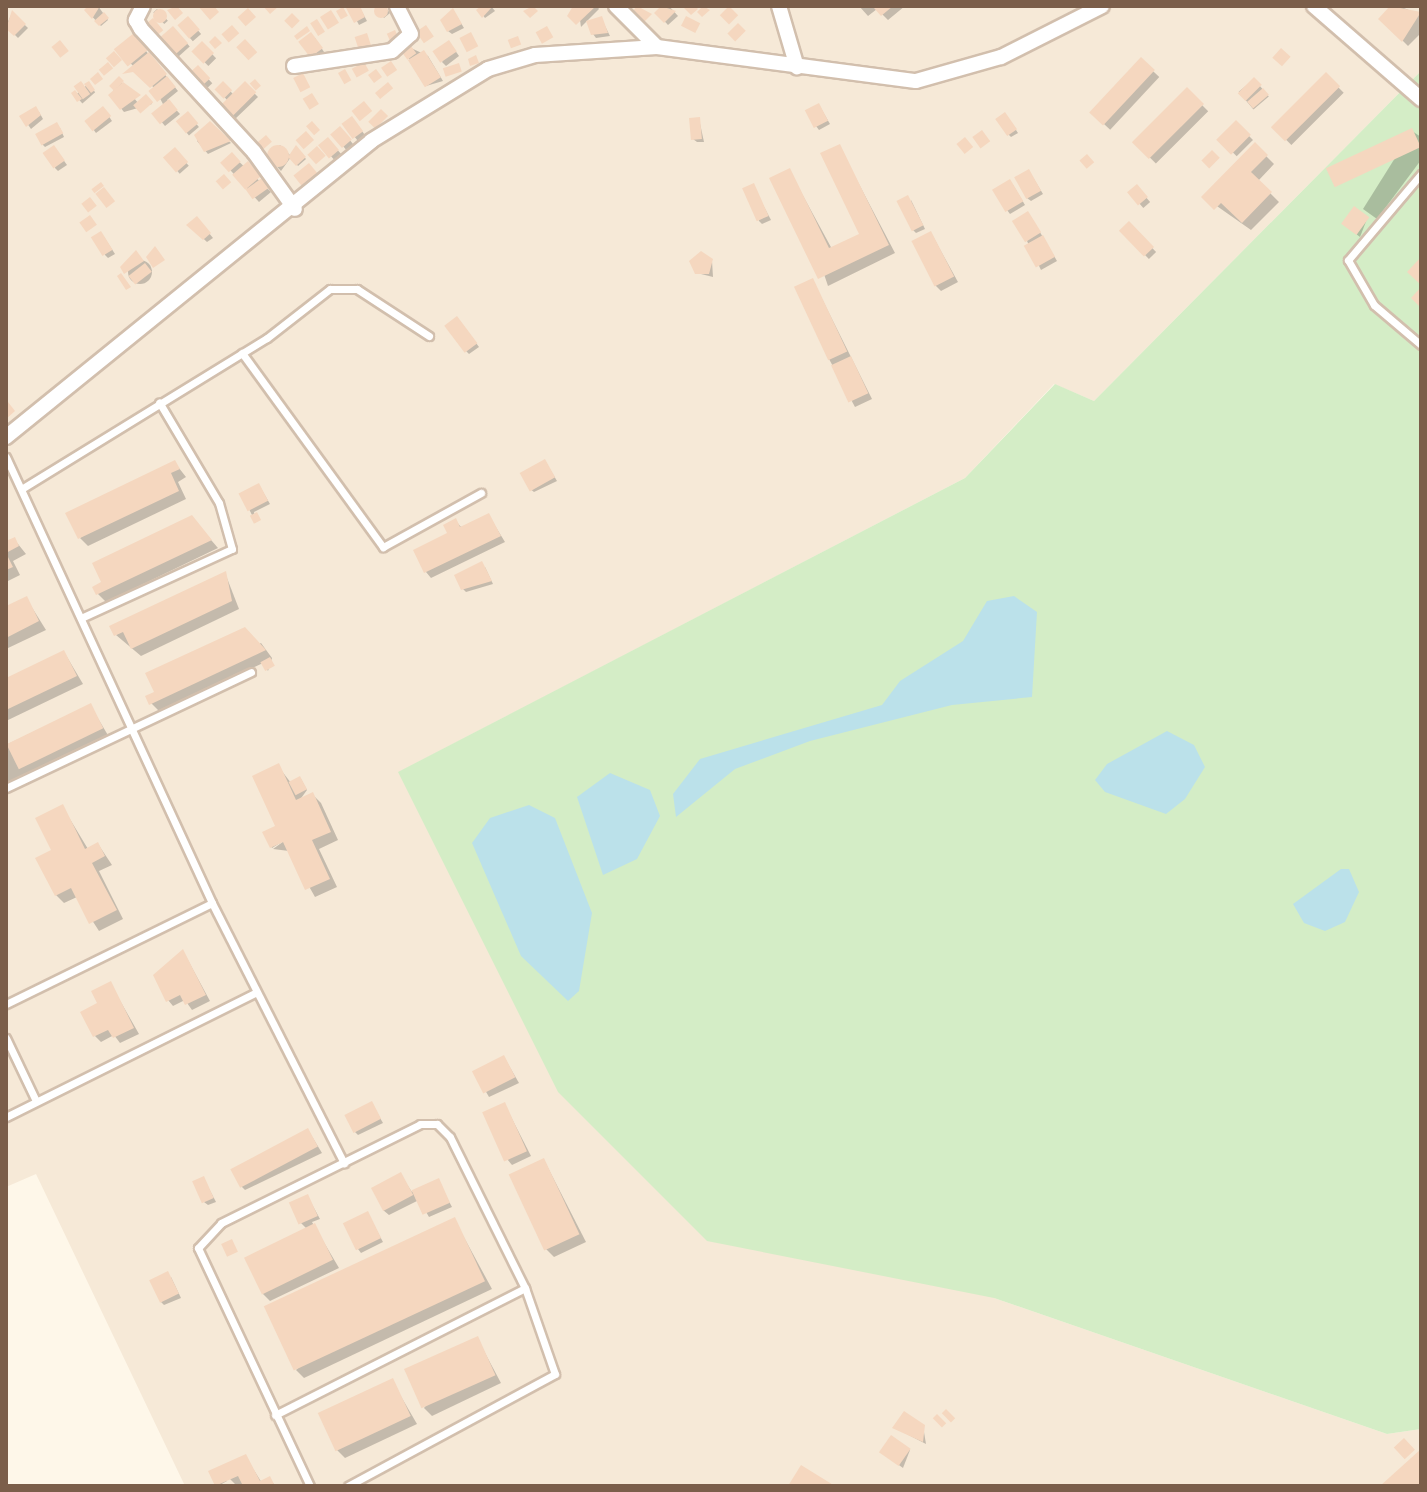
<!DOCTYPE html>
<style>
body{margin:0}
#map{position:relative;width:1427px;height:1492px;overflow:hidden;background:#fef7e9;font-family:"Noto Sans",sans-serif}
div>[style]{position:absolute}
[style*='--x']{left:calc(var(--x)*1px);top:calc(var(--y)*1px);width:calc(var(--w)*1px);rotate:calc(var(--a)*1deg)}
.residential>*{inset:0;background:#f6e9d7}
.green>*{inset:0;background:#d4edc6}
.water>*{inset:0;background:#bbe1ea}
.shadow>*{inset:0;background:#0003;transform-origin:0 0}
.round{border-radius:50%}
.building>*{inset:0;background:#f5d7bf;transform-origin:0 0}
.roads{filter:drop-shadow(2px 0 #d2bfad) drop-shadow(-2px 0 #d2bfad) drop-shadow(0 2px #d2bfad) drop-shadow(0 -2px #d2bfad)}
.lane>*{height:7px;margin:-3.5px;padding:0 3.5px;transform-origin:3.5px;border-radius:3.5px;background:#fff}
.street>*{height:14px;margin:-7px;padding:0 7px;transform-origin:7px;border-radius:7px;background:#fff}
span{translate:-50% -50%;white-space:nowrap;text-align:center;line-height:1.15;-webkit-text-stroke:8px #fffaf1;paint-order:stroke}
.frame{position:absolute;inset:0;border:8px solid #7b5e4a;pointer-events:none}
</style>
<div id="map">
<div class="residential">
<i style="clip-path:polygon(6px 6px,1421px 6px,1421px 71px,1094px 401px,1054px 384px,965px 478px,399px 772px,994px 1298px,1387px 1434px,1421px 1429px,1421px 1486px,185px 1486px,36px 1174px,6px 1187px)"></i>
</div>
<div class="green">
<i style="clip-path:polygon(1421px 71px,1421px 1429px,1387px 1434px,994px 1298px,707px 1241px,558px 1092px,398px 772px,965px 478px,1055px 384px,1094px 401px)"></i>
</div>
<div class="water">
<i style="clip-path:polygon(1014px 596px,1037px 612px,1032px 697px,952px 705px,810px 741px,735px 769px,676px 817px,673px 794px,700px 759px,882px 705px,900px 681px,963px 641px,987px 601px)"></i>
<i style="clip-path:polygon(1167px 731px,1194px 745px,1205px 767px,1185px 799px,1166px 814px,1105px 792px,1095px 780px,1107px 764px)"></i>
<i style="clip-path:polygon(610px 773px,650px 790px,660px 816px,637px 859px,603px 875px,577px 797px)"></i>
<i style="clip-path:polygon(529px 805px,555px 818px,592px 913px,579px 991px,568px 1001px,521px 956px,472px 843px,490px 818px)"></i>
<i style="clip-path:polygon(1341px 869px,1349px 869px,1359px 892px,1345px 922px,1325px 931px,1304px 923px,1293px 904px)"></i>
</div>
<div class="shadow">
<i style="clip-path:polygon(98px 6px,108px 20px,101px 26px,86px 10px)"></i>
<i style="clip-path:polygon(349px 6px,359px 6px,367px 21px,359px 25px)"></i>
<i style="clip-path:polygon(374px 6px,384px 6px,390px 13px,384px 18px)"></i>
<i style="clip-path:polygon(491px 6px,495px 11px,485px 18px,479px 10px)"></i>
<i style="clip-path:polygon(578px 6px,597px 6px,599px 9px,581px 27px)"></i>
<i style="clip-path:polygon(669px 6px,678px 16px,668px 25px,657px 13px)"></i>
<i style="clip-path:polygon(859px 6px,905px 6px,888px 20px,877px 9px,868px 16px)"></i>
<i style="clip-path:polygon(1399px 6px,1421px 15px,1421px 33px,1408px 46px,1381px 19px)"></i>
<i style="left:157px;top:9px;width:16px;height:5px;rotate:47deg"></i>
<i style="clip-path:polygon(453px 10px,464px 28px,452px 34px,448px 31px)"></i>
<i style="clip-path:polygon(12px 13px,28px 28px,18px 38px,6px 26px)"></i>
<i style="clip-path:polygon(601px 18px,610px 36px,596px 38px,593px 34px)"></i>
<i style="left:188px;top:19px;width:20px;height:11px;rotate:49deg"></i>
<i style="left:173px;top:28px;width:25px;height:18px;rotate:48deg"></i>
<i style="clip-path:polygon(134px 36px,178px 91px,167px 100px,180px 114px,165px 126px,155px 114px,164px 106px,155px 89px,117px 49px)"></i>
<i style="clip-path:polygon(315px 38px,324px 52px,314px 59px,310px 56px)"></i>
<i style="left:202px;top:44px;width:20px;height:11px;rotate:45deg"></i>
<i style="clip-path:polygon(452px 46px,459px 56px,446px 66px,442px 62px)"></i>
<i style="clip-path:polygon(411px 48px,428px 56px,443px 81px,426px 86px,405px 52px)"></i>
<i style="left:1141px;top:60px;width:25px;height:72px;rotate:43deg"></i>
<i style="left:198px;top:68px;width:21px;height:8px;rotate:47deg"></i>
<i style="left:1326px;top:75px;width:25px;height:74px;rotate:45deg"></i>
<i style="clip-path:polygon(119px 79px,138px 103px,146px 96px,152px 104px,124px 112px,111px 96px)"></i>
<i style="left:1254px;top:79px;width:23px;height:20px;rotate:50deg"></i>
<i style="left:88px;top:84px;width:11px;height:17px;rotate:49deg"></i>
<i style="clip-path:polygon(223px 84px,234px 95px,245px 84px,258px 97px,234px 120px,221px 108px,228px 101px,218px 90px)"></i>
<i style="left:1187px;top:90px;width:30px;height:74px;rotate:45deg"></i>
<i style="clip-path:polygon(819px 105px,830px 124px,819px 130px,816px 126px)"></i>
<i style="clip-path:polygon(39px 112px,43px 119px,31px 129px,22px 116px)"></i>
<i style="clip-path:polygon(106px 112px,112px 121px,96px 133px,93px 129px)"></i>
<i style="left:188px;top:114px;width:17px;height:13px;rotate:50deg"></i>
<i style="clip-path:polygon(1008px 118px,1018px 133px,1011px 137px,1008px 134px)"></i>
<i style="clip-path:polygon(699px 119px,704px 142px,697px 142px,693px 139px)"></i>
<i style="clip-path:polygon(355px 122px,365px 135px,358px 141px,345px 125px)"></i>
<i style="left:1236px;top:123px;width:24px;height:23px;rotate:45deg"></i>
<i style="clip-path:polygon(210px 124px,231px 143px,208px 154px,197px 141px)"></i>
<i style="clip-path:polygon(60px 128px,64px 137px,45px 147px,42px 144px)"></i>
<i style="left:340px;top:128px;width:22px;height:9px;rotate:51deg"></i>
<i style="clip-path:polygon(1412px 131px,1421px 137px,1421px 160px,1377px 219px,1363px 209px)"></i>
<i style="left:328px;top:139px;width:20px;height:9px;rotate:49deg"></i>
<i style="clip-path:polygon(280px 145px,291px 156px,296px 148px,306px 159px,298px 166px,291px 157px,281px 171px,267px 156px)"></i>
<i style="clip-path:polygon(1255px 145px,1274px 164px,1258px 181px,1279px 202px,1251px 230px,1204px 197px)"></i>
<i style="clip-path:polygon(839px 146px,895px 253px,828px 286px,789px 170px,832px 249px,862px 234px)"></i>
<i style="left:175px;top:150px;width:21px;height:12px;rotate:49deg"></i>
<i style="clip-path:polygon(57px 151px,67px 165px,58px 171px,55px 168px)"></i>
<i style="clip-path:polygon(232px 155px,271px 192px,259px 202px,223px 162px)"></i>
<i style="clip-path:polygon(312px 169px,318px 177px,305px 187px,295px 175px)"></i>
<i style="clip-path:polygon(1029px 171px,1043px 194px,1031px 201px,1027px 198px)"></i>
<i style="clip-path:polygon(1013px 185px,1025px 205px,1010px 214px,1007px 210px)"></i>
<i style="clip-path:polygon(753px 186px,771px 220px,762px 224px,759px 221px)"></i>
<i style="left:1137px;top:187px;width:20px;height:9px;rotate:49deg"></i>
<i style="clip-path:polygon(911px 200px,925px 229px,916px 233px,913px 230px)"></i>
<i style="clip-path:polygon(1031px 217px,1057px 261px,1041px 270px,1027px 241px)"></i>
<i style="clip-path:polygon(1367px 219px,1360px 237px,1347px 227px)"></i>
<i style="clip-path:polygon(200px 222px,213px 238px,207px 242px,189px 225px)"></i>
<i style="left:1129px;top:224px;width:39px;height:10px;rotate:46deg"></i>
<i style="clip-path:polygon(931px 233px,958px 282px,941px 291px,935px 285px)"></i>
<i style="clip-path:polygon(104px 237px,115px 254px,108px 258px,105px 255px)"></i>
<i class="round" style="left:128px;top:260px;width:24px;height:24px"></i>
<i style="clip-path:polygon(712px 261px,713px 277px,697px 273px)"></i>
<i style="clip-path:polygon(813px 281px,872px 399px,855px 407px,829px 359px)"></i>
<i style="clip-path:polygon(460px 322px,479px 347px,469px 354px,466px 351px)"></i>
<i style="clip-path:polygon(545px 461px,557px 481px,534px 492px,530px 489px)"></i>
<i style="clip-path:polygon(175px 463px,186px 477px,178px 482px,186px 499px,88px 546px,80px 538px)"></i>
<i style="clip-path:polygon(259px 485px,270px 504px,254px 512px,256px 523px,249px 509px)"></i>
<i style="clip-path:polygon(489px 516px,505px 542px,431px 578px,426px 572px,415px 551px,450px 534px,456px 521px,461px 527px)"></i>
<i style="clip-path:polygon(199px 526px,218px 548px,106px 602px,98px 594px,95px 588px)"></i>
<i style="clip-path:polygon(14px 539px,26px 554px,13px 561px,20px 575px,6px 582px,6px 543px)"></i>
<i style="clip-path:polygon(485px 567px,493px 584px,466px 592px,463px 589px)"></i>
<i style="clip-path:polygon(225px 573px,239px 609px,141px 656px,116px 635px)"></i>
<i style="clip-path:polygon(26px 598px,46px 630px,6px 649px,6px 608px)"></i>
<i style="clip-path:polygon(261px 643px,272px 658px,268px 671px,263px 663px,159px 711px,151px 703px)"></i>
<i style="clip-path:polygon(64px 652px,83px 684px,6px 721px,6px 680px)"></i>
<i style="clip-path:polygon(90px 705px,109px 737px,6px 785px,6px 745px)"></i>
<i style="clip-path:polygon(278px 766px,291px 783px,301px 779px,307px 790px,299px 801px,313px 795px,321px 803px,338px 840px,319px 849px,337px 887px,315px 897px,289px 851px,273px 849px,291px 836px,272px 848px,265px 833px,278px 826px,255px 777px)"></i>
<i style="clip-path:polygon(62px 806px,88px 849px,98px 844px,112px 865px,99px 871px,123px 919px,99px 931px,77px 897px,64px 903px,56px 895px)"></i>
<i style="clip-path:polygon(183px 951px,210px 1001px,192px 1010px,185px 1000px,173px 1006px,168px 1000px)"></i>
<i style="clip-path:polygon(110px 983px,139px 1034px,120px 1043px,114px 1035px,101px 1042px,95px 1036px)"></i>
<i style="clip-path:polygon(504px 1057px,519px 1083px,489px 1097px,474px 1071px)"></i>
<i style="clip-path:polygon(372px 1104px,383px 1123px,358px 1135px,355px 1132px)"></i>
<i style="clip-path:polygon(505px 1105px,531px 1156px,512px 1165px,507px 1159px)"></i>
<i style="clip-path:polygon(308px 1130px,322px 1153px,245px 1190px,240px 1185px)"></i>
<i style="clip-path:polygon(544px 1160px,586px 1242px,554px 1257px,546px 1249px)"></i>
<i style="clip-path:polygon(400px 1174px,412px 1192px,438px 1181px,452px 1207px,429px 1217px,419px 1200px,389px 1215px,383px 1210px)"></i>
<i style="clip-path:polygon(204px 1179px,216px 1202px,208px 1205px,204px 1202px)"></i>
<i style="clip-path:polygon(308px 1197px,320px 1219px,312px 1222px,339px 1268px,270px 1301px,262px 1293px,307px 1229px,301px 1223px)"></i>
<i style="clip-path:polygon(368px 1214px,383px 1242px,361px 1253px,358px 1249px)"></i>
<i style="clip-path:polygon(454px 1219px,492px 1289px,304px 1378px,296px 1370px)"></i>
<i style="clip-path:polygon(171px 1277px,181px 1298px,164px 1305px,161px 1302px)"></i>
<i style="clip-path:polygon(477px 1338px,501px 1383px,432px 1416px,424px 1408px)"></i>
<i style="clip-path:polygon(392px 1381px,417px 1424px,345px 1458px,337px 1450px)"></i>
<i style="clip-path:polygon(923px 1426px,926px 1444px,895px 1428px)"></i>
<i style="clip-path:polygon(910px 1450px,903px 1468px,885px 1455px)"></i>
<i style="clip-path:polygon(245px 1456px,262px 1483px,269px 1479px,276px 1486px,236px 1485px,224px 1473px,227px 1481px,218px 1486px,211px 1472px)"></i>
</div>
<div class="building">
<i class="round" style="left:374px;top:4px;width:14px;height:14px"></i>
<i style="clip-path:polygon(100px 6px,92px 19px,84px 10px,88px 6px)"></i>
<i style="clip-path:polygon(177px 6px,183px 13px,175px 20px,167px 10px)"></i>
<i style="clip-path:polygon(198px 6px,214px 6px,219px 12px,210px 20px)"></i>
<i style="clip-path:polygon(263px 6px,279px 6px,270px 14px)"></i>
<i style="clip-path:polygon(345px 6px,360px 6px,365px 17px,354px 23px)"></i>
<i style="clip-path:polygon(493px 6px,482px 18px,476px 10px,481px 6px)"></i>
<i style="clip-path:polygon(533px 6px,538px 11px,530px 18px,523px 11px)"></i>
<i style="clip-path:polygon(573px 6px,596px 6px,576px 25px,567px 16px)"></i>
<i style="clip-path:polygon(637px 6px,652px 14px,643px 23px,632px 12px)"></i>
<i style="clip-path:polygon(661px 6px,676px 11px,664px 23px,654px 13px)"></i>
<i style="clip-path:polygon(682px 6px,695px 6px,698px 9px,691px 15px)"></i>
<i style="clip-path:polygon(703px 6px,710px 10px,702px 17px,697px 12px)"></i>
<i style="left:729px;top:6px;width:13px;height:13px;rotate:45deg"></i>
<i style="clip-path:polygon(893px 6px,881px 16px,874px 8px,877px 6px)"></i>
<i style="clip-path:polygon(1390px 6px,1421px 12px,1402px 42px,1378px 19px)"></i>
<i style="left:343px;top:7px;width:10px;height:8px;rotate:61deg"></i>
<i style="left:248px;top:8px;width:12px;height:14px;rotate:48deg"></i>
<i style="clip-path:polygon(453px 8px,462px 24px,447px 32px,440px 20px)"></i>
<i class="round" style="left:153px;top:9px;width:14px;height:14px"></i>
<i style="clip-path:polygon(12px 10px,26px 24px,14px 36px,6px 29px)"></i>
<i style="left:331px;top:10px;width:15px;height:13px;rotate:58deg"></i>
<i style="clip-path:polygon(104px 12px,109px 18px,99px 26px,94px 21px)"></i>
<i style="left:292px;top:13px;width:11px;height:11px;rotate:45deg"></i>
<i style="left:188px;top:16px;width:18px;height:14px;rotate:49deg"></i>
<i style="clip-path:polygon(602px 16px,608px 33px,591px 35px,586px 21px)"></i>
<i style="left:686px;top:16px;width:16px;height:11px;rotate:27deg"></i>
<i style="left:153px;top:18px;width:16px;height:13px;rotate:50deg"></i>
<i style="left:317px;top:19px;width:15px;height:8px;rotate:58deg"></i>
<i style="left:738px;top:23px;width:11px;height:15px;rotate:45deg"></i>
<i style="left:232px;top:25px;width:11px;height:14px;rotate:49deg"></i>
<i style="left:426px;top:25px;width:14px;height:12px;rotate:56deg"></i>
<i style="left:173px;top:26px;width:23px;height:22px;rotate:49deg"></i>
<i style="clip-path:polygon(307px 26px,310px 31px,297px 40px,294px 36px)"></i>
<i style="left:547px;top:26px;width:13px;height:13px;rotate:61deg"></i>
<i style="left:395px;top:30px;width:12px;height:9px;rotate:66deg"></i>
<i style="left:311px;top:32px;width:20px;height:16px;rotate:53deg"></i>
<i style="left:471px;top:32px;width:16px;height:13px;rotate:63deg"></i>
<i style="left:134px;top:33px;width:22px;height:26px;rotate:51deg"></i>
<i style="left:367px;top:33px;width:16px;height:13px;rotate:72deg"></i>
<i style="clip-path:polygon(215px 36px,222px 43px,215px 49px,209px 42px)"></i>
<i style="left:518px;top:36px;width:9px;height:11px;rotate:69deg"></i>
<i style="left:245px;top:39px;width:18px;height:12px;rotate:47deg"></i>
<i style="left:60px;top:40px;width:14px;height:11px;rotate:51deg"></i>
<i style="left:449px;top:40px;width:14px;height:20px;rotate:56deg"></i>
<i style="left:202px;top:41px;width:17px;height:15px;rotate:45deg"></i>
<i style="left:411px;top:46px;width:9px;height:11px;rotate:54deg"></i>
<i style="left:1281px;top:48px;width:13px;height:13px;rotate:42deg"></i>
<i style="left:424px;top:50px;width:32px;height:19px;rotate:58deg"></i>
<i style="left:114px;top:51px;width:12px;height:11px;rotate:48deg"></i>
<i style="clip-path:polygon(149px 52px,167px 74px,150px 88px,133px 72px,122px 74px)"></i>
<i style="clip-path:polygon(476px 55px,479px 63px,470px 66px,468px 59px)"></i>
<i style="left:1141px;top:57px;width:19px;height:76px;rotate:43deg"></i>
<i style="left:391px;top:61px;width:11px;height:12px;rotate:56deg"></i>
<i style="left:108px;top:62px;width:8px;height:12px;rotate:50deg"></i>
<i style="left:364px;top:62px;width:10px;height:14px;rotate:61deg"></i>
<i style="left:459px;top:63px;width:9px;height:17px;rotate:72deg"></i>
<i style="left:198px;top:65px;width:18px;height:13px;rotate:47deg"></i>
<i style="left:345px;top:69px;width:13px;height:8px;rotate:61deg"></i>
<i style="left:376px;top:69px;width:10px;height:10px;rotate:53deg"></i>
<i style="clip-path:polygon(98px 72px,103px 79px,95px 85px,90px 79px)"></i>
<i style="left:1326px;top:72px;width:20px;height:78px;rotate:45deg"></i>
<i style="left:303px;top:73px;width:16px;height:11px;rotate:63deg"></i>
<i style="left:119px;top:76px;width:7px;height:14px;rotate:45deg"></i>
<i style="left:167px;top:76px;width:14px;height:24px;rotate:51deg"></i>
<i style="left:1254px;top:77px;width:11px;height:23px;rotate:45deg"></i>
<i style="left:255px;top:79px;width:9px;height:7px;rotate:49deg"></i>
<i style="left:81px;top:81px;width:16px;height:9px;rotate:55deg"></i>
<i style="clip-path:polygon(89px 81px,95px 90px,91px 93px,84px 84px)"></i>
<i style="left:223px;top:81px;width:13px;height:12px;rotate:45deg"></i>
<i style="left:245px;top:81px;width:16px;height:38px;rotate:45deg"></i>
<i style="clip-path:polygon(123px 82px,141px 95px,120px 110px,108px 95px)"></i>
<i style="left:388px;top:82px;width:8px;height:17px;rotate:50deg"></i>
<i style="left:1187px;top:87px;width:24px;height:78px;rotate:45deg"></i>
<i style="left:1263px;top:88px;width:9px;height:21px;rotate:49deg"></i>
<i style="clip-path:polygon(75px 90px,82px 99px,77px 102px,71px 93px)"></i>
<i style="left:312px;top:93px;width:13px;height:11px;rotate:58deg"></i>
<i style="left:146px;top:94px;width:11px;height:17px;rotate:49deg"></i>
<i style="left:169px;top:99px;width:14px;height:23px;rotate:51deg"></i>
<i style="left:364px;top:101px;width:13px;height:16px;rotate:51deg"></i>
<i style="left:819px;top:103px;width:20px;height:16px;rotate:63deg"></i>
<i style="clip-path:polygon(36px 106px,41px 115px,26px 127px,19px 116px)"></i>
<i style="left:103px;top:106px;width:13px;height:24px;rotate:51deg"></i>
<i style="left:381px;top:109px;width:10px;height:18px;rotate:45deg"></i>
<i style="left:188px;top:111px;width:16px;height:16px;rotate:50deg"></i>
<i style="left:1005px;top:112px;width:21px;height:12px;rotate:55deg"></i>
<i style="left:352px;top:116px;width:19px;height:13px;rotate:54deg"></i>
<i style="left:700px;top:117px;width:22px;height:11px;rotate:85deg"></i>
<i style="left:1236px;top:120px;width:21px;height:28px;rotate:45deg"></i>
<i style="clip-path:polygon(210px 121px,231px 141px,204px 152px,194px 135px)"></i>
<i style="left:312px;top:121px;width:12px;height:8px;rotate:48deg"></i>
<i style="left:57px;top:122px;width:13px;height:25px;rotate:61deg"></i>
<i style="left:340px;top:126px;width:18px;height:13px;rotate:49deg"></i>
<i style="left:1412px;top:128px;width:21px;height:95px;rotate:65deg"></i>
<i style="left:982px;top:130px;width:14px;height:12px;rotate:54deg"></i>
<i style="left:306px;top:131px;width:12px;height:14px;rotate:48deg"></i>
<i style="left:266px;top:135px;width:9px;height:13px;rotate:49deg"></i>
<i style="left:328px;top:137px;width:17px;height:13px;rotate:50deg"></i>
<i style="left:965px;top:137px;width:13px;height:11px;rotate:51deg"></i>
<i style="clip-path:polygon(1255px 142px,1268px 155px,1251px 172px,1272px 192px,1242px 223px,1221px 203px,1214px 210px,1201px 197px)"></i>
<i style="clip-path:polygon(840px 144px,889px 245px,818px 279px,769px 178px,790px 168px,829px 248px,859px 234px,820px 153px)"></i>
<i style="left:54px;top:145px;width:19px;height:14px;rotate:55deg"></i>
<i style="clip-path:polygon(296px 145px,306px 157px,296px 166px,288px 157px)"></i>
<i class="round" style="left:267px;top:145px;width:22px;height:22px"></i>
<i style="left:317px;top:146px;width:13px;height:13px;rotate:48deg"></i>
<i style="left:175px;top:147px;width:20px;height:16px;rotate:49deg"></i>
<i style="left:1212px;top:150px;width:11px;height:15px;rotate:45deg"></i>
<i style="left:232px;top:152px;width:13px;height:16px;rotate:48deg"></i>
<i style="left:1087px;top:154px;width:11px;height:10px;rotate:49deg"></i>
<i style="left:248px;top:161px;width:20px;height:21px;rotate:49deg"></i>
<i style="left:309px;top:163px;width:13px;height:20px;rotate:51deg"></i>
<i style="left:1029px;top:169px;width:25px;height:17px;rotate:61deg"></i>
<i style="left:224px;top:174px;width:11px;height:11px;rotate:49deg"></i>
<i style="left:262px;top:178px;width:12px;height:20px;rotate:55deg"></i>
<i style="left:1010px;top:179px;width:26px;height:21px;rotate:59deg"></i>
<i style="left:101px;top:182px;width:5px;height:12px;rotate:53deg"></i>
<i style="left:754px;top:183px;width:36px;height:13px;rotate:66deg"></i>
<i style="left:1137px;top:184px;width:17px;height:13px;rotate:50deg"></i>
<i style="left:104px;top:187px;width:18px;height:11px;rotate:52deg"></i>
<i style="left:908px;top:195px;width:34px;height:13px;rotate:63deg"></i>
<i style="left:90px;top:197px;width:11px;height:11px;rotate:52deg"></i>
<i style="left:1354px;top:206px;width:19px;height:22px;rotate:36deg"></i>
<i style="left:1028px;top:211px;width:25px;height:19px;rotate:58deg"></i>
<i style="left:90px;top:215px;width:12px;height:13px;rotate:55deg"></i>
<i style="clip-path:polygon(197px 216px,211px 233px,203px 240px,186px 225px)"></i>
<i style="left:1129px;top:221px;width:36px;height:14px;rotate:46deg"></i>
<i style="left:101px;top:231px;width:22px;height:12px;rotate:58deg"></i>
<i style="left:931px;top:231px;width:51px;height:22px;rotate:63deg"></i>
<i style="left:1043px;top:235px;width:25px;height:22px;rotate:61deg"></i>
<i style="clip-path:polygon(155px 246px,165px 260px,153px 268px,146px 257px)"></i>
<i style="clip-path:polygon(136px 250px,144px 261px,124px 274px,120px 267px)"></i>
<i style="clip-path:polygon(701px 251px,713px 259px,709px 274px,695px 274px,689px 261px)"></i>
<i style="clip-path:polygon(1421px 257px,1421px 285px,1407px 272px)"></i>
<i style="left:145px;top:263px;width:11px;height:21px;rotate:52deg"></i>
<i style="clip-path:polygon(121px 273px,131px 287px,126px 290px,117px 276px)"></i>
<i style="left:813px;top:278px;width:81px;height:21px;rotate:65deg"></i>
<i style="clip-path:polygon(1421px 287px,1421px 308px,1411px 298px)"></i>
<i style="left:457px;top:316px;width:34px;height:16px;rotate:53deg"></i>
<i style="left:851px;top:356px;width:41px;height:22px;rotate:65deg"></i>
<i style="clip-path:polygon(8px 402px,15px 411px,6px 419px,6px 403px)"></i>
<i style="left:545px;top:459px;width:21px;height:29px;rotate:61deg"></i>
<i style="clip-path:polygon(175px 460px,180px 469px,171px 473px,179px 491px,78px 539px,65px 513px)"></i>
<i style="left:259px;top:483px;width:20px;height:23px;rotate:63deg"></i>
<i style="left:257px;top:512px;width:9px;height:8px;rotate:63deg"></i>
<i style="clip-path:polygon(489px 513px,501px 536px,424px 573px,413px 550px,447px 533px,443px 525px,456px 518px,460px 527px)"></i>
<i style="clip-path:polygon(192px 515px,212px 540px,96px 595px,92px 587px,101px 582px,92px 563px)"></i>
<i style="clip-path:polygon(15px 537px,19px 546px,6px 553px,13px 567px,6px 570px,6px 541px)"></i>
<i style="clip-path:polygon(482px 561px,492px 581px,461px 590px,454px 575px)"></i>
<i style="clip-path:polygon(226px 571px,232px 601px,131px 649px,123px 632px,114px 636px,109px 626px)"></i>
<i style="clip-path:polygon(27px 596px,39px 621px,6px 638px,6px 606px)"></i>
<i style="clip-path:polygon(245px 627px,266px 650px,149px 705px,145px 696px,154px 692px,145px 673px)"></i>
<i style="clip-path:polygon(64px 650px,77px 676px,6px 710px,6px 678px)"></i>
<i style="left:270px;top:657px;width:10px;height:11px;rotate:61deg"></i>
<i style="left:91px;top:703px;width:28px;height:94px;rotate:64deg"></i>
<i style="clip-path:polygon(279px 763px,296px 800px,313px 792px,331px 832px,312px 840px,330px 879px,305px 890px,283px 842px,270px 848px,262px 832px,275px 826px,252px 776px)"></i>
<i style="left:300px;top:776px;width:15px;height:13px;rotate:62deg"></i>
<i style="clip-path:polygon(63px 804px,85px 849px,98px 842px,105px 856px,92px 863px,117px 910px,89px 924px,71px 888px,55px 896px,35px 858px,51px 850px,35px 818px)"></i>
<i style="clip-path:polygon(183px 949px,206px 995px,185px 1005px,180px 995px,166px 1002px,153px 975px)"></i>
<i style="clip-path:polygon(111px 981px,134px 1028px,113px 1038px,108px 1030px,93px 1037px,80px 1012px,97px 1003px,91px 991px)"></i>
<i style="left:504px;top:1055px;width:25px;height:36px;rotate:63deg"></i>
<i style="left:372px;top:1101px;width:20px;height:31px;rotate:63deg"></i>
<i style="left:505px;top:1102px;width:54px;height:25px;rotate:66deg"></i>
<i style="left:308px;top:1128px;width:21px;height:88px;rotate:62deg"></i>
<i style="left:544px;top:1158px;width:84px;height:39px;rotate:65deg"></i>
<i style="left:401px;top:1172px;width:26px;height:34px;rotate:62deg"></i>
<i style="left:204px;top:1176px;width:24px;height:13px;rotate:66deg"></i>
<i style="left:439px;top:1178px;width:27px;height:30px;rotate:66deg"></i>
<i style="left:308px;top:1194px;width:24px;height:21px;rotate:66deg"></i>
<i style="left:368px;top:1211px;width:30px;height:28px;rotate:64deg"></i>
<i style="left:455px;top:1217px;width:71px;height:211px;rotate:65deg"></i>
<i style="left:315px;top:1223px;width:41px;height:79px;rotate:64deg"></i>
<i style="left:232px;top:1239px;width:14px;height:12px;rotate:65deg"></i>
<i style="left:168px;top:1271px;width:25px;height:21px;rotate:64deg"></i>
<i style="left:478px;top:1336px;width:43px;height:81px;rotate:66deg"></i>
<i style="left:393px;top:1378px;width:42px;height:83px;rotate:65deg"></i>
<i style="left:946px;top:1409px;width:13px;height:6px;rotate:45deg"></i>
<i style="clip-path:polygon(904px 1411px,925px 1425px,923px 1442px,892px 1428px)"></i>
<i style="left:937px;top:1414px;width:13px;height:6px;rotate:45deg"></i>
<i style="left:891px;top:1435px;width:24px;height:21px;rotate:35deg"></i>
<i style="left:1404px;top:1438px;width:16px;height:14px;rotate:47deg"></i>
<i style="clip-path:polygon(1421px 1449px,1421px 1486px,1380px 1486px)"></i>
<i style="clip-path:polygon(246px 1454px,260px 1481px,270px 1476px,275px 1486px,243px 1486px,238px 1476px,215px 1486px,208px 1471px)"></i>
<i style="clip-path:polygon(801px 1465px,835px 1486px,788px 1486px)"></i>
</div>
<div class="roads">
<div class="lane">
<i style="--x:1421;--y:174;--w:113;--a:130.3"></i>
<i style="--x:1348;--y:260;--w:52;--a:60"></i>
<i style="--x:1374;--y:305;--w:62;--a:40.4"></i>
<i style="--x:242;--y:353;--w:240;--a:54"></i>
<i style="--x:383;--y:547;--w:112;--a:-28.9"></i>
<i style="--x:6;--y:457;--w:491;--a:65.2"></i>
<i style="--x:212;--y:903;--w:292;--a:63.1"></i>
<i style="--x:23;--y:488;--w:286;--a:-31.6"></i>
<i style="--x:267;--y:338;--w:80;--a:-37.9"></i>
<i style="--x:330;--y:289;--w:27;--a:0"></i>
<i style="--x:357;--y:289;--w:86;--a:33.1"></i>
<i style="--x:81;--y:618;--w:166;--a:-24.6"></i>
<i style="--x:232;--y:549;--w:48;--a:-105.8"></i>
<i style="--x:219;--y:503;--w:117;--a:-120.7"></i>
<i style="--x:6;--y:788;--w:271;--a:-25.3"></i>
<i style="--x:6;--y:1004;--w:229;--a:-26.1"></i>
<i style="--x:6;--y:1038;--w:70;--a:64.5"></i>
<i style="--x:6;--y:1117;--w:280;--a:-26.5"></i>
<i style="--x:275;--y:1415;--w:280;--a:-26.9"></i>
<i style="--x:310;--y:1486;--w:263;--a:-115.2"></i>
<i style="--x:198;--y:1248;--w:34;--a:-47"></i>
<i style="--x:221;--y:1223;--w:222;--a:-26.4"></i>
<i style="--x:420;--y:1124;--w:17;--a:0"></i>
<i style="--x:437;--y:1124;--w:18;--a:45"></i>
<i style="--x:450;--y:1137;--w:169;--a:63.6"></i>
<i style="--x:525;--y:1288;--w:91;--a:70.8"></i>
<i style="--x:555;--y:1374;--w:235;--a:151.6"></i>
</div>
<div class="street">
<i style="--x:143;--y:6;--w:16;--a:117"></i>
<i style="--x:136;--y:20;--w:10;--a:61"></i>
<i style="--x:141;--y:29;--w:167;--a:47.4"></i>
<i style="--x:254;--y:152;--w:70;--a:54.3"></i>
<i style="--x:616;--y:6;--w:58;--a:45"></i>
<i style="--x:779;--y:6;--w:64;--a:73.6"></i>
<i style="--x:1314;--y:6;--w:142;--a:41"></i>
<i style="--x:294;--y:66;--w:99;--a:-8.7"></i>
<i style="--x:392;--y:51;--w:25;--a:-42"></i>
<i style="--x:411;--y:34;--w:31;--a:-117"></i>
<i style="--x:6;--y:437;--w:470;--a:-39"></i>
<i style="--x:371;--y:141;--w:137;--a:-31.6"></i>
<i style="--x:488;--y:69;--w:49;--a:-16.6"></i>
<i style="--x:535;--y:55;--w:122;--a:-3.8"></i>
<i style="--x:657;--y:47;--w:261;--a:7.5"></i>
<i style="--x:916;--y:81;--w:88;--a:-15.8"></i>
<i style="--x:1001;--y:57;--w:113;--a:-26.8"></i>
</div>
</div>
<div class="frame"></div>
</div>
